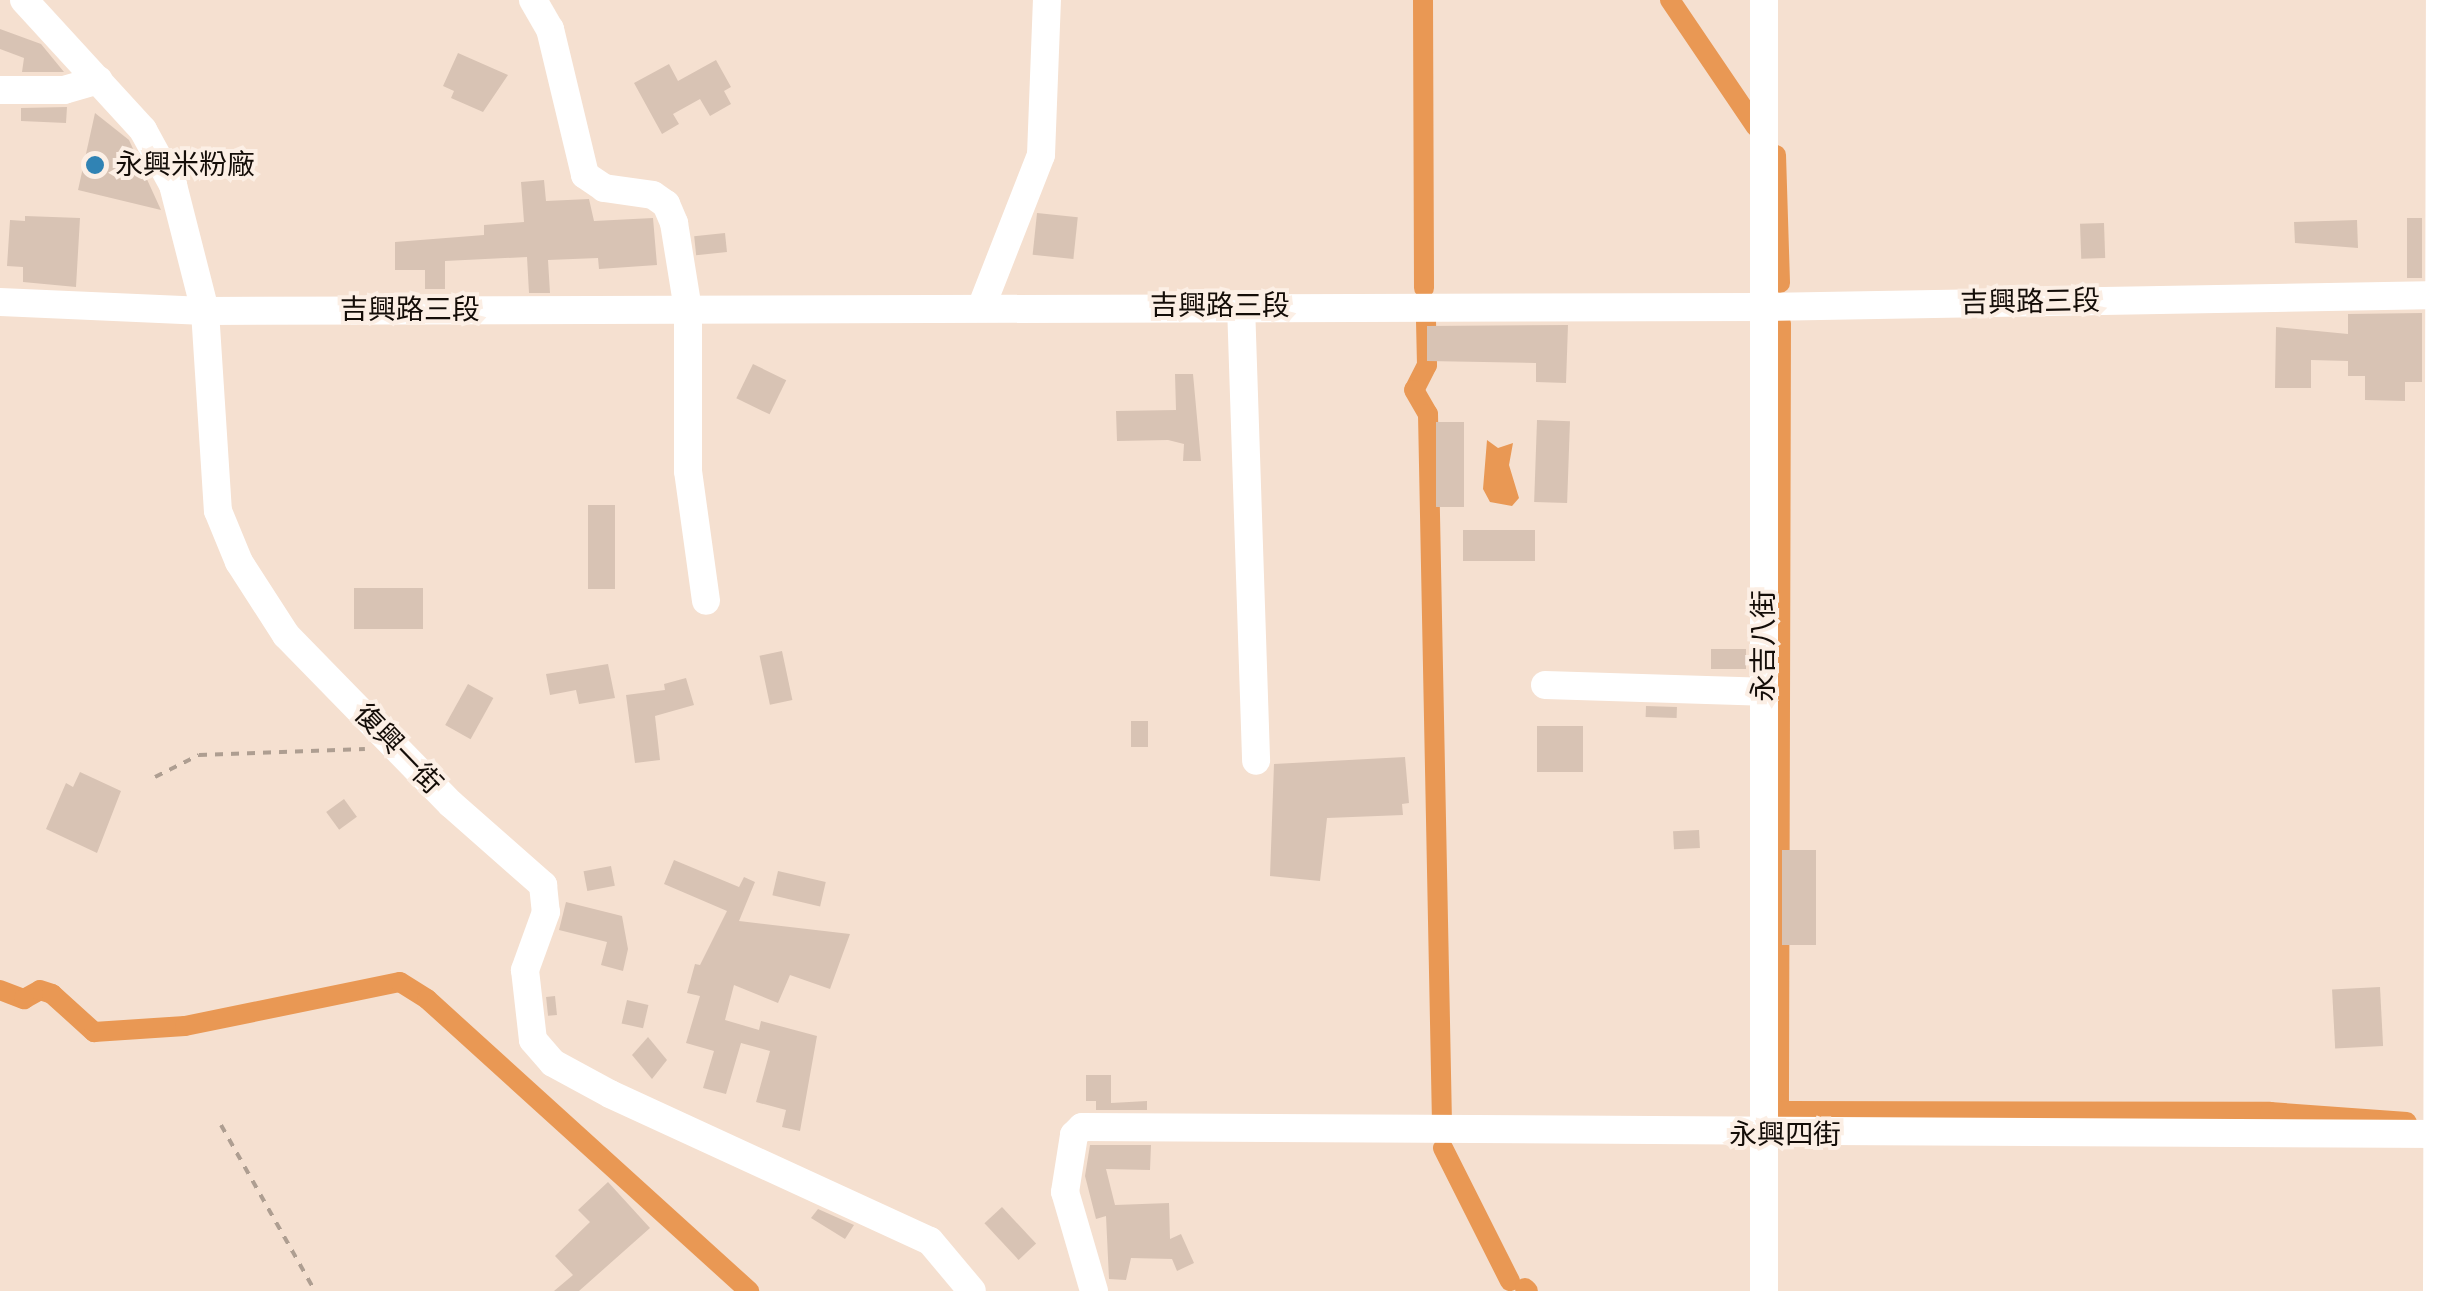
<!DOCTYPE html>
<meta charset="utf-8">
<style>
body{margin:0}
#map{position:relative;width:2441px;height:1291px;overflow:hidden;background:#f5e0d0;font-family:Raleway,"Noto Sans TC",sans-serif}
div>[style]{position:absolute}
[style*='--x']{left:calc(var(--x)*1px);top:calc(var(--y)*1px);width:calc(var(--w)*1px);rotate:calc(var(--a)*1deg)}
.water>*{inset:0;background:#e99854}
.canal>*{height:20px;margin:-10px;padding:0 10px;transform-origin:10px;border-radius:10px;background:#e99854}
.building>*{inset:0;background:#d8c3b4;transform-origin:0 0}
.path>*{height:4px;margin-top:-2px;transform-origin:0;background:repeating-linear-gradient(90deg,#ae9e91 0 8px,transparent 0 16px)}
.minor>*{height:28px;margin:-14px;padding:0 14px;transform-origin:14px;border-radius:14px;background:#fff}
.dots>*{width:28px;height:28px;translate:-50% -50%;box-sizing:border-box;border:5px solid #fcefe5;border-radius:50%}
span{translate:-50% -50%;white-space:nowrap;text-align:center;line-height:1.15;-webkit-text-stroke:8px #fcefe5;paint-order:stroke}
.poi-label{font-size:28px;color:#140d08}
.left{translate:0 -50%;text-align:left}
.street-label{font-size:28px;color:#140d08}
</style>
<div id="map">
<div class="water">
<i style="clip-path:polygon(1487px 440px,1498px 448px,1513px 443px,1509px 465px,1519px 498px,1512px 506px,1490px 502px,1483px 489px)"></i>
</div>
<div class="canal">
<i style="--x:1423;--y:0;--w:288;--a:89.8"></i>
<i style="--x:1670;--y:0;--w:153;--a:55.9"></i>
<i style="--x:1776;--y:155;--w:128;--a:88.2"></i>
<i style="--x:1426;--y:321;--w:44;--a:88.7"></i>
<i style="--x:1427;--y:365;--w:28;--a:117"></i>
<i style="--x:1414;--y:390;--w:28;--a:60"></i>
<i style="--x:1428;--y:414;--w:712;--a:88.87"></i>
<i style="--x:1781;--y:323;--w:781;--a:90.15"></i>
<i style="--x:1779;--y:1104;--w:9;--a:54"></i>
<i style="--x:1784;--y:1111;--w:486;--a:0.1"></i>
<i style="--x:2270;--y:1112;--w:137;--a:4.2"></i>
<i style="--x:0;--y:990;--w:26;--a:21"></i>
<i style="--x:24;--y:999;--w:18;--a:-29"></i>
<i style="--x:40;--y:990;--w:13;--a:18"></i>
<i style="--x:52;--y:994;--w:57;--a:42.1"></i>
<i style="--x:94;--y:1032;--w:91;--a:-3.8"></i>
<i style="--x:185;--y:1026;--w:219;--a:-11.6"></i>
<i style="--x:400;--y:982;--w:32;--a:32"></i>
<i style="--x:427;--y:999;--w:435;--a:42.2"></i>
<i style="--x:1443;--y:1148;--w:149;--a:63.3"></i>
<i style="--x:1525;--y:1288;--w:4;--a:45"></i>
</div>
<div class="building">
<i style="clip-path:polygon(0 29px,41px 44px,64px 72px,22px 72px,24px 58px,0 49px)"></i>
<i style="clip-path:polygon(458px 53px,508px 75px,483px 112px,451px 98px,454px 91px,443px 86px)"></i>
<i style="clip-path:polygon(716px 60px,731px 87px,724px 91px,731px 104px,710px 116px,700px 99px,673px 114px,679px 124px,662px 134px,634px 83px,669px 64px,678px 81px)"></i>
<i style="clip-path:polygon(67px 107px,66px 123px,21px 121px,21px 108px)"></i>
<i style="clip-path:polygon(95px 113px,129px 140px,161px 210px,78px 190px)"></i>
<i style="clip-path:polygon(544px 180px,546px 201px,589px 199px,594px 221px,653px 218px,657px 265px,599px 269px,598px 258px,548px 260px,550px 293px,529px 293px,527px 257px,445px 261px,445px 289px,425px 289px,425px 270px,395px 270px,395px 242px,484px 235px,484px 225px,524px 222px,521px 182px)"></i>
<i style="left:1037px;top:213px;width:41px;height:42px;rotate:6deg"></i>
<i style="clip-path:polygon(25px 216px,80px 218px,76px 287px,23px 282px,23px 267px,7px 266px,10px 220px,25px 221px)"></i>
<i style="left:2407px;top:218px;width:15px;height:60px"></i>
<i style="clip-path:polygon(2357px 220px,2358px 248px,2295px 243px,2294px 222px)"></i>
<i style="left:2104px;top:223px;width:35px;height:24px;rotate:88deg"></i>
<i style="left:725px;top:233px;width:19px;height:31px;rotate:84deg"></i>
<i style="clip-path:polygon(2422px 313px,2422px 382px,2405px 382px,2405px 401px,2365px 400px,2365px 376px,2348px 376px,2348px 361px,2311px 360px,2311px 388px,2275px 388px,2276px 327px,2348px 334px,2348px 314px)"></i>
<i style="clip-path:polygon(1568px 325px,1566px 383px,1536px 382px,1536px 363px,1427px 361px,1427px 326px)"></i>
<i style="left:753px;top:364px;width:37px;height:38px;rotate:26deg"></i>
<i style="clip-path:polygon(1175px 374px,1193px 374px,1201px 461px,1183px 461px,1184px 444px,1168px 440px,1117px 441px,1116px 411px,1176px 410px)"></i>
<i style="left:1537px;top:420px;width:33px;height:82px;rotate:2deg"></i>
<i style="left:1436px;top:422px;width:28px;height:85px"></i>
<i style="left:588px;top:505px;width:27px;height:84px"></i>
<i style="left:1535px;top:530px;width:31px;height:72px;rotate:90deg"></i>
<i style="left:354px;top:588px;width:69px;height:41px"></i>
<i style="left:1746px;top:649px;width:20px;height:35px;rotate:90deg"></i>
<i style="left:782px;top:651px;width:50px;height:23px;rotate:78deg"></i>
<i style="clip-path:polygon(608px 664px,615px 698px,579px 704px,576px 690px,550px 695px,546px 674px)"></i>
<i style="clip-path:polygon(686px 678px,694px 705px,655px 716px,660px 760px,635px 763px,626px 695px,665px 690px,664px 684px)"></i>
<i style="left:468px;top:684px;width:29px;height:47px;rotate:29deg"></i>
<i style="left:1646px;top:706px;width:31px;height:11px;rotate:2deg"></i>
<i style="left:1131px;top:721px;width:17px;height:26px"></i>
<i style="left:1537px;top:726px;width:46px;height:46px"></i>
<i style="clip-path:polygon(1405px 757px,1409px 803px,1402px 804px,1403px 815px,1327px 818px,1320px 881px,1270px 876px,1274px 764px)"></i>
<i style="clip-path:polygon(80px 772px,121px 791px,97px 853px,46px 829px,66px 783px,73px 787px)"></i>
<i style="left:344px;top:799px;width:22px;height:22px;rotate:54deg"></i>
<i style="left:1699px;top:830px;width:18px;height:26px;rotate:87deg"></i>
<i style="left:1782px;top:850px;width:34px;height:95px"></i>
<i style="clip-path:polygon(674px 860px,739px 887px,744px 877px,755px 882px,739px 921px,850px 934px,830px 989px,790px 975px,778px 1003px,734px 985px,725px 1020px,759px 1030px,761px 1021px,817px 1036px,800px 1131px,782px 1127px,786px 1110px,756px 1102px,770px 1051px,741px 1043px,726px 1094px,703px 1088px,714px 1051px,686px 1043px,700px 996px,687px 993px,695px 964px,700px 965px,727px 911px,664px 884px)"></i>
<i style="left:611px;top:866px;width:20px;height:28px;rotate:79deg"></i>
<i style="left:778px;top:871px;width:49px;height:25px;rotate:13deg"></i>
<i style="clip-path:polygon(566px 902px,622px 916px,628px 949px,623px 971px,601px 965px,607px 942px,559px 930px)"></i>
<i style="left:2380px;top:987px;width:59px;height:48px;rotate:87deg"></i>
<i style="left:555px;top:996px;width:19px;height:9px;rotate:84deg"></i>
<i style="left:627px;top:1000px;width:22px;height:24px;rotate:13deg"></i>
<i style="clip-path:polygon(648px 1037px,667px 1060px,652px 1079px,632px 1055px)"></i>
<i style="clip-path:polygon(1086px 1075px,1111px 1075px,1111px 1103px,1147px 1101px,1147px 1110px,1096px 1110px,1096px 1101px,1086px 1101px)"></i>
<i style="clip-path:polygon(1090px 1145px,1151px 1145px,1150px 1170px,1106px 1169px,1115px 1205px,1169px 1203px,1170px 1239px,1181px 1234px,1194px 1263px,1177px 1271px,1172px 1259px,1131px 1258px,1126px 1280px,1109px 1279px,1106px 1216px,1096px 1219px,1085px 1176px)"></i>
<i style="clip-path:polygon(608px 1182px,650px 1228px,579px 1291px,554px 1291px,573px 1275px,555px 1256px,590px 1222px,578px 1210px)"></i>
<i style="left:1002px;top:1207px;width:50px;height:24px;rotate:47deg"></i>
<i style="clip-path:polygon(818px 1209px,854px 1225px,845px 1239px,811px 1218px)"></i>
</div>
<div class="path">
<i style="--x:155;--y:777;--w:49;--a:-26.6"></i>
<i style="--x:199;--y:755;--w:166;--a:-2.1"></i>
<i style="--x:221;--y:1125;--w:191;--a:60.5"></i>
</div>
<div class="minor">
<i style="--x:24;--y:0;--w:176;--a:47.5"></i>
<i style="--x:143;--y:130;--w:63;--a:61.4"></i>
<i style="--x:173;--y:185;--w:130;--a:75.7"></i>
<i style="--x:205;--y:311;--w:200;--a:86.3"></i>
<i style="--x:218;--y:511;--w:55;--a:67.6"></i>
<i style="--x:239;--y:562;--w:87;--a:57.2"></i>
<i style="--x:286;--y:635;--w:236;--a:45.7"></i>
<i style="--x:451;--y:804;--w:123;--a:41.4"></i>
<i style="--x:543;--y:885;--w:27;--a:84"></i>
<i style="--x:546;--y:912;--w:62;--a:109.9"></i>
<i style="--x:525;--y:970;--w:70;--a:83.5"></i>
<i style="--x:533;--y:1040;--w:30;--a:49"></i>
<i style="--x:553;--y:1063;--w:65;--a:28.5"></i>
<i style="--x:610;--y:1094;--w:352;--a:24.7"></i>
<i style="--x:930;--y:1241;--w:65;--a:50"></i>
<i style="--x:533;--y:0;--w:34;--a:60"></i>
<i style="--x:550;--y:29;--w:150;--a:76.5"></i>
<i style="--x:585;--y:175;--w:23;--a:34"></i>
<i style="--x:604;--y:188;--w:49;--a:8.1"></i>
<i style="--x:653;--y:195;--w:16;--a:35"></i>
<i style="--x:666;--y:204;--w:21;--a:67"></i>
<i style="--x:674;--y:223;--w:87;--a:80.8"></i>
<i style="--x:688;--y:309;--w:162;--a:90"></i>
<i style="--x:688;--y:471;--w:131;--a:82.1"></i>
<i style="--x:0;--y:90;--w:64;--a:0"></i>
<i style="--x:64;--y:90;--w:36;--a:-16"></i>
<i style="--x:0;--y:302;--w:205;--a:2.5"></i>
<i style="--x:205;--y:311;--w:1560;--a:-0.15"></i>
<i style="--x:1765;--y:307;--w:676;--a:-1.02"></i>
<i style="--x:1241;--y:305;--w:456;--a:88.1"></i>
<i style="--x:981;--y:308;--w:164;--a:-68.6"></i>
<i style="--x:1041;--y:155;--w:155;--a:-87.8"></i>
<i style="--x:1545;--y:685;--w:218;--a:1.8"></i>
<i style="--x:1094;--y:1291;--w:103;--a:-106.3"></i>
<i style="--x:1065;--y:1192;--w:58;--a:-81"></i>
<i style="--x:1074;--y:1135;--w:11;--a:-45"></i>
<i style="--x:1082;--y:1127;--w:1359;--a:0.3"></i>
<i style="--x:1764;--y:1291;--w:1291;--a:-90"></i>
<i style="--x:2437;--y:1291;--w:1291;--a:-89.87"></i>
</div>
<div class="dots">
<i style="left:95px;top:165px;background:#3083b4"></i>
</div>
<div class="poi-label">
<span class="left" style="left:115px;top:165px">永興米粉廠</span>
</div>
<div class="street-label">
<span style="left:2030px;top:302px;rotate:-1deg">吉興路三段</span>
<span style="left:1220px;top:306px">吉興路三段</span>
<span style="left:410px;top:310px">吉興路三段</span>
<span style="left:1764px;top:646px;rotate:-90deg">永吉八街</span>
<span style="left:398px;top:749px;rotate:46deg">復興一街</span>
<span style="left:1785px;top:1135px">永興四街</span>
</div>
</div>
